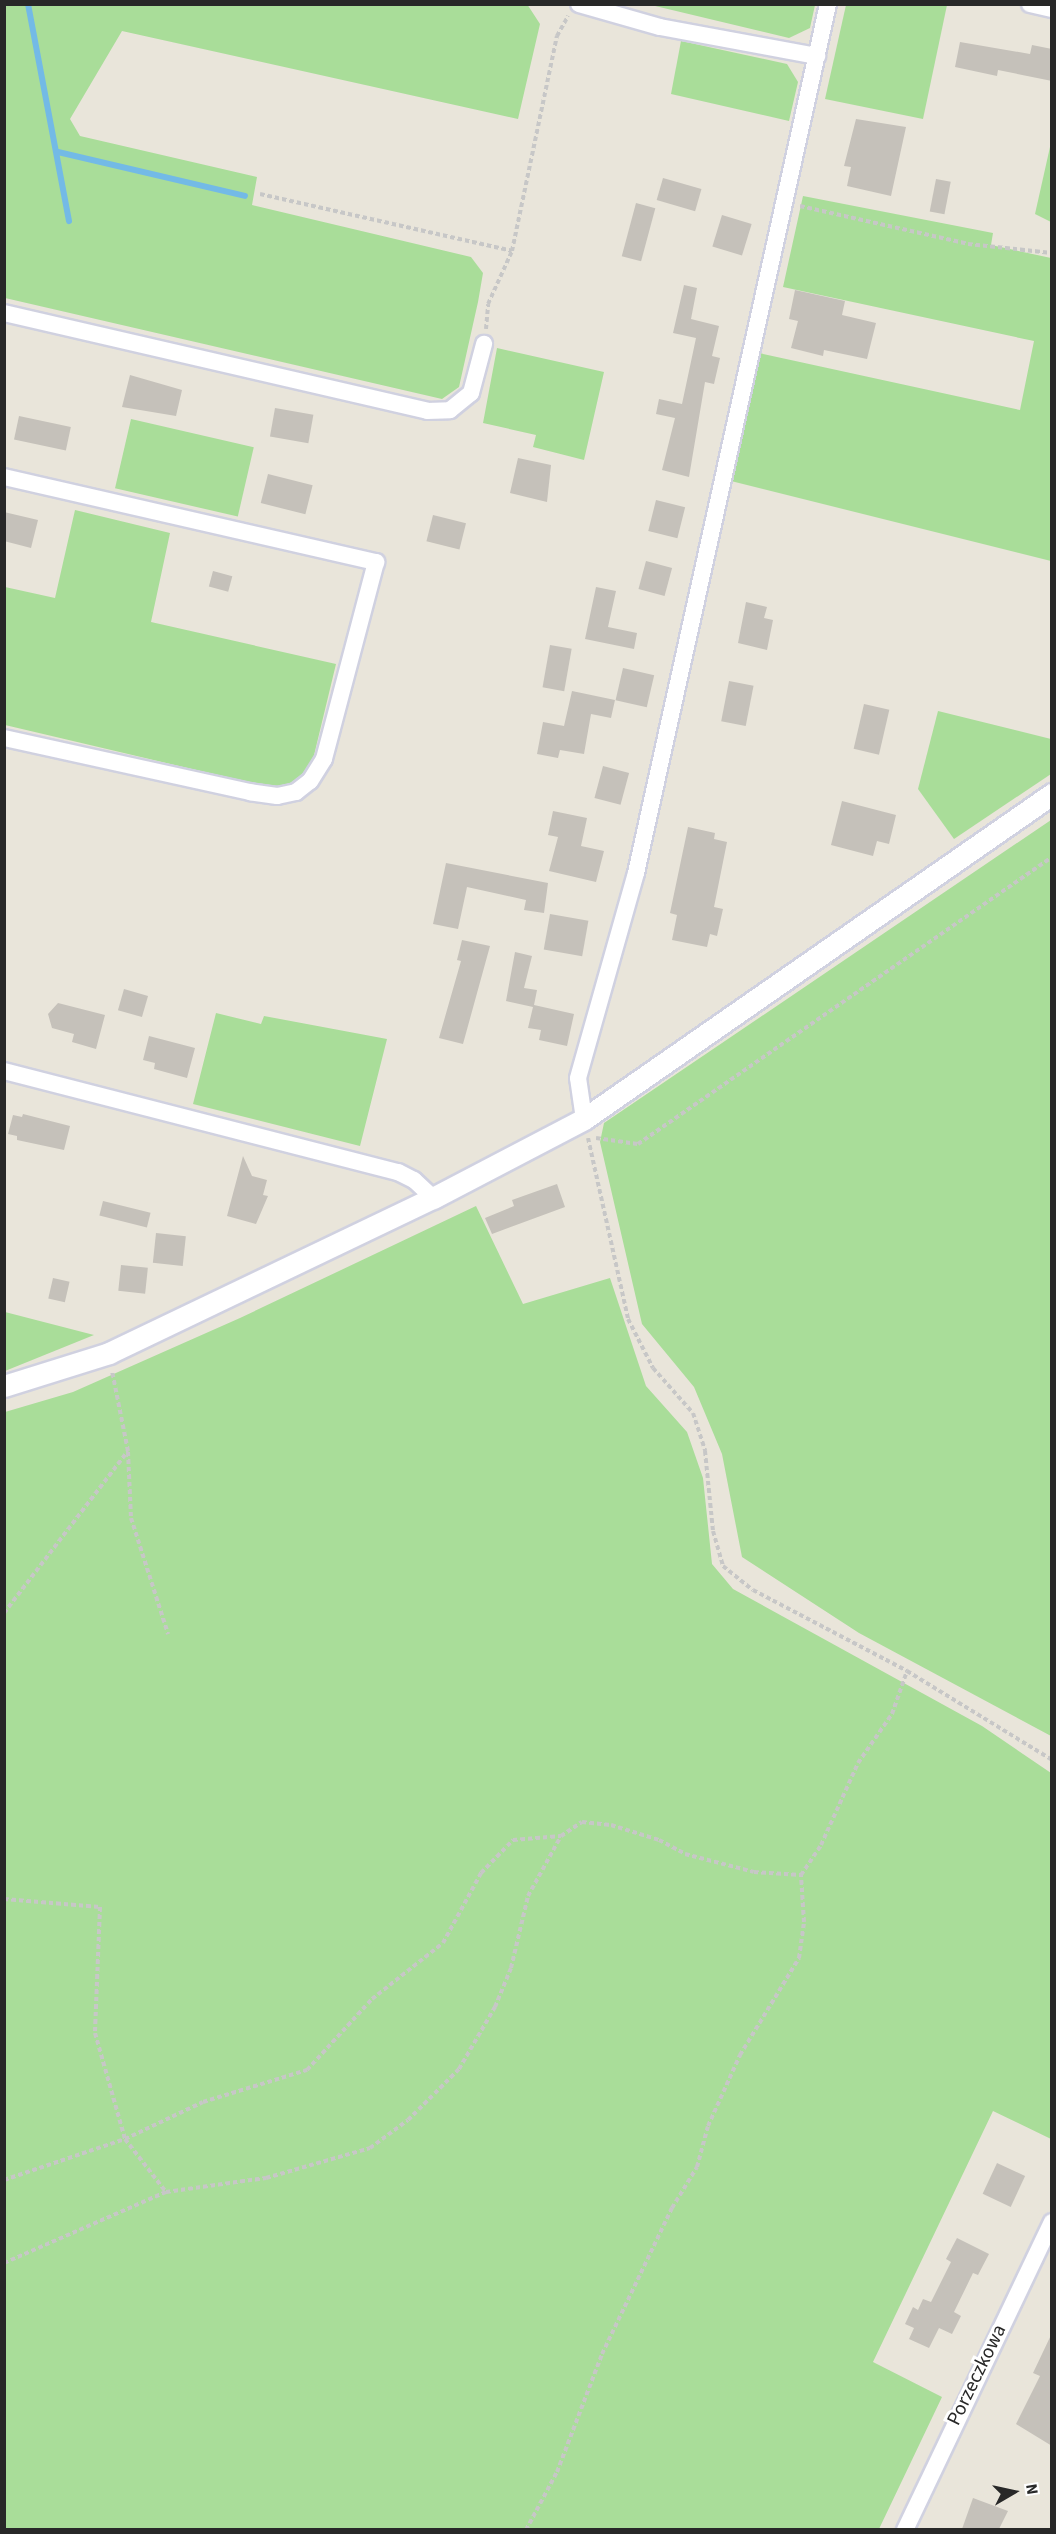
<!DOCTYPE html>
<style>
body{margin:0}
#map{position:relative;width:1056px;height:2534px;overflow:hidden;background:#e9e5da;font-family:"Source Sans 3",sans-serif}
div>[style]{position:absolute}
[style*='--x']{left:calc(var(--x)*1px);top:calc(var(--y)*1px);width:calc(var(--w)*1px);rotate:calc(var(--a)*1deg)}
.green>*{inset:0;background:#a9dd99;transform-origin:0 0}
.stream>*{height:6px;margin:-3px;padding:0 3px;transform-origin:3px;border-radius:3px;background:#73bae6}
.building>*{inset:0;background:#c5c1ba;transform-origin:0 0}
.path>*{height:4px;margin-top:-2px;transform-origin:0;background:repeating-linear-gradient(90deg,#c7c7c7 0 4.5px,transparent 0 7.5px)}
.roads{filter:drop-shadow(2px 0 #d0d1e0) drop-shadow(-2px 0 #d0d1e0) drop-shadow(0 2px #d0d1e0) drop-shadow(0 -2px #d0d1e0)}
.minor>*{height:16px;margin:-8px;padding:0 8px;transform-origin:8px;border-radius:8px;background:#fff}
.tertiary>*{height:21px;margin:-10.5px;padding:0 10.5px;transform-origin:10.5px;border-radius:10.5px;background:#fff}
span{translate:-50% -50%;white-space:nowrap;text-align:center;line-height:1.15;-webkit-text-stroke:6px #fff;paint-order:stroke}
.street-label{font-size:20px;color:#282828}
.frame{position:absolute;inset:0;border:6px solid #282828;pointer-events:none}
.north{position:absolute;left:984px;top:2462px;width:60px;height:60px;-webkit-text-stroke:4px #fff;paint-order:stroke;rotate:81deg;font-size:16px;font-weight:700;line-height:24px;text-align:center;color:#282828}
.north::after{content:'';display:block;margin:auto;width:21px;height:27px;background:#282828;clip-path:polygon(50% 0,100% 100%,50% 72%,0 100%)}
</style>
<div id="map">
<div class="green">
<i style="clip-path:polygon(527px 4px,540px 24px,518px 119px,122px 31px,70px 119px,80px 136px,257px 177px,252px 205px,471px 257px,483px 273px,478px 302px,459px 387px,442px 399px,5px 298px,5px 5px)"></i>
<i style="clip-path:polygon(651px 5px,815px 4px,815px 5px,810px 28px,789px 38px)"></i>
<i style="clip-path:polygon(846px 5px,947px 5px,923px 119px,825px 99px)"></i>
<i style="clip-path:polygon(681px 41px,787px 64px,798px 82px,789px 121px,671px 94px)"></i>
<i style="clip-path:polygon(1050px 147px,1052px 147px,1051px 222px,1035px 214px)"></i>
<i style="clip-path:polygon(803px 196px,993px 233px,991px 245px,1051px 258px,1051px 561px,731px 481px,759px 353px,1020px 410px,1034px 341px,783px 287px)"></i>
<i style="clip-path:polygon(497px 348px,604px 372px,584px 460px,533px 447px,536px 435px,483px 423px)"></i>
<i style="left:131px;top:419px;width:126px;height:71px;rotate:13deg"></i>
<i style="clip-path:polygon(75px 510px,170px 533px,151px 622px,336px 664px,309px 776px,281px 790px,5px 725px,5px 587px,55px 598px)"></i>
<i style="clip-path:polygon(938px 711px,1051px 739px,1051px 774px,954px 839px,918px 789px)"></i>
<i style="clip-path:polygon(1051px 820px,1051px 1736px,859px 1633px,742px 1557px,722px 1454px,694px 1387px,642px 1324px,600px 1142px,604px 1123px)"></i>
<i style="clip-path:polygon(216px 1013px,261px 1024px,264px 1016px,387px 1039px,360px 1146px,193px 1104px)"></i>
<i style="clip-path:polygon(476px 1206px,523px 1304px,610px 1278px,646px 1386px,687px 1432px,703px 1478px,712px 1564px,733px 1589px,982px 1726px,1051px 1773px,1051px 2139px,993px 2111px,873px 2362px,942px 2397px,879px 2529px,5px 2529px,5px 1412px,73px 1392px,240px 1318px)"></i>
<i style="clip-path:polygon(5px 1312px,94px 1335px,5px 1371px)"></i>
</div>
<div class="stream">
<i style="--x:28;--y:4;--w:221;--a:79.3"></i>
<i style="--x:58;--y:152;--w:192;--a:13.2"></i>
</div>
<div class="building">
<i style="clip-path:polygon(960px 42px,1030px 54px,1032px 45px,1052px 49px,1052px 81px,998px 70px,997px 76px,955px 67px)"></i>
<i style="clip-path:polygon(856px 119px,906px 127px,891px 196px,847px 186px,851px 167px,844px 166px)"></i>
<i style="left:663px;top:178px;width:40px;height:23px;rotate:16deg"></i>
<i style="left:936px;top:179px;width:15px;height:33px;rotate:11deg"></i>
<i style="left:636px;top:203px;width:20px;height:55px;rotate:15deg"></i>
<i style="left:722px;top:215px;width:31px;height:33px;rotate:17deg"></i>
<i style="clip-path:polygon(684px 285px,697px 288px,691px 319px,719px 326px,712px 356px,720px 358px,714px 384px,705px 382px,689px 477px,662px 470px,675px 418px,656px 414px,659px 399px,682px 404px,696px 338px,673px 333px)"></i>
<i style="clip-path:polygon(795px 290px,845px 301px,842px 315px,876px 323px,867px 359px,824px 350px,823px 356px,791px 348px,798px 321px,789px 319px)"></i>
<i style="clip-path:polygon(130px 375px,182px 390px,176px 416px,122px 407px)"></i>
<i style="left:275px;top:408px;width:39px;height:29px;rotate:10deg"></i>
<i style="left:19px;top:416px;width:53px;height:24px;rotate:12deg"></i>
<i style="clip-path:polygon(518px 458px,551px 465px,547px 502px,510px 493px)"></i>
<i style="left:268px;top:474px;width:46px;height:30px;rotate:14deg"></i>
<i style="left:656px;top:500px;width:30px;height:32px;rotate:14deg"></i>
<i style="clip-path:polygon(4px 512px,38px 520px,31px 548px,4px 541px)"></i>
<i style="left:433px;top:515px;width:34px;height:27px;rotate:14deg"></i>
<i style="left:646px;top:561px;width:27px;height:29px;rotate:15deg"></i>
<i style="left:213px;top:571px;width:20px;height:16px;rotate:15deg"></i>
<i style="clip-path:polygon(596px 587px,616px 591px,608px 627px,637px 633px,634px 649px,585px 639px)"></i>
<i style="clip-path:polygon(746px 602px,767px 607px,764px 618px,773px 620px,767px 650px,738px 643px)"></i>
<i style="left:550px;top:645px;width:22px;height:43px;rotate:10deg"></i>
<i style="left:623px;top:668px;width:32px;height:33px;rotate:13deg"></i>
<i style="left:729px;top:681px;width:25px;height:41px;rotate:11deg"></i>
<i style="clip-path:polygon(572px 691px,615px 700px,611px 718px,591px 714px,584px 754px,560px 750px,558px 758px,537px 754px,543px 722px,564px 726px)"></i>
<i style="left:864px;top:704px;width:26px;height:46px;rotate:13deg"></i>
<i style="left:603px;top:766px;width:27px;height:33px;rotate:15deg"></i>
<i style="clip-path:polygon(842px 801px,896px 815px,889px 844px,877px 841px,873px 856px,831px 845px)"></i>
<i style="clip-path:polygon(553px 811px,587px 818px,581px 846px,604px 851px,596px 882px,549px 871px,558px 837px,548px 835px)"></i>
<i style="clip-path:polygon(688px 827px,715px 833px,714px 839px,727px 842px,714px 907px,723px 909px,717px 936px,710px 934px,707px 947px,672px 940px,677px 915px,670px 913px)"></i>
<i style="clip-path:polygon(446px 863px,548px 883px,544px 913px,524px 910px,526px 900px,467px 887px,458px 929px,433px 924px)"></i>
<i style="left:550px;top:914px;width:39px;height:36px;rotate:10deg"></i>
<i style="clip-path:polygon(462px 940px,490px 946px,463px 1044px,439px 1038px,461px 961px,457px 960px)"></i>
<i style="clip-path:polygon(515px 952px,532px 956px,524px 988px,537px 990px,534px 1005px,574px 1014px,567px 1046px,539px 1040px,541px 1030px,528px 1028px,533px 1007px,506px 1001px)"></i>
<i style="left:124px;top:989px;width:25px;height:22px;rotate:16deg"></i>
<i style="clip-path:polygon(58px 1003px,105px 1015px,96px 1049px,72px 1042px,74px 1034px,52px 1028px,48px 1014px)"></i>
<i style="clip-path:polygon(149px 1036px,195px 1048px,187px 1078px,154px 1069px,155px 1063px,143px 1060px)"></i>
<i style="clip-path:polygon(23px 1114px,70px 1126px,64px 1150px,17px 1140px,17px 1136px,8px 1134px,13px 1115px,22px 1117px)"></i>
<i style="clip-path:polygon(243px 1156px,252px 1176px,267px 1180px,263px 1195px,268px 1196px,256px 1224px,227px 1216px)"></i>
<i style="clip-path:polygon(557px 1184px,565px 1207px,492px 1234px,485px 1218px,514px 1206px,512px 1200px)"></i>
<i style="left:103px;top:1201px;width:49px;height:15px;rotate:14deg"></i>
<i style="left:156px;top:1233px;width:30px;height:30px;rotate:6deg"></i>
<i style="left:121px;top:1265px;width:27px;height:26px;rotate:6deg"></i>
<i style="left:53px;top:1278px;width:17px;height:21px;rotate:13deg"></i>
<i style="left:997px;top:2163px;width:31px;height:34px;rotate:25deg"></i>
<i style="clip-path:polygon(957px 2238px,989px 2254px,978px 2275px,973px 2273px,954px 2312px,961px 2316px,952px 2334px,939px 2328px,929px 2348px,909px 2339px,914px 2328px,905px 2324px,913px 2307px,918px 2310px,923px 2299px,931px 2302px,951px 2262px,946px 2259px)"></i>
<i style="clip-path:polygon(1052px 2333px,1052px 2446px,1016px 2424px,1040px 2376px,1033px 2373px)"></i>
<i style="clip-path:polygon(973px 2498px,1008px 2511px,999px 2529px,962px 2529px)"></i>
</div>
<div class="path">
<i style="--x:260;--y:194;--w:258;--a:12.7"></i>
<i style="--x:800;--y:206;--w:172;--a:12.7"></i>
<i style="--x:968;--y:244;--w:84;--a:6.1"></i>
<i style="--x:486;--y:329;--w:25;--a:-85"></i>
<i style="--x:488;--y:304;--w:58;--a:-65.6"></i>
<i style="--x:512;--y:251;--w:220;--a:-78.2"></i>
<i style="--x:557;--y:36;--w:23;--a:-61"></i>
<i style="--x:588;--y:1138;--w:185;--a:77.5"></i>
<i style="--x:628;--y:1319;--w:55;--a:63"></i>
<i style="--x:653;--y:1368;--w:60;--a:48.4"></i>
<i style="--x:693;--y:1413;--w:40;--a:72"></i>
<i style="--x:705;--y:1451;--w:80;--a:84.3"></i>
<i style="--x:713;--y:1531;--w:36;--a:74"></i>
<i style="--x:723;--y:1566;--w:38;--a:39"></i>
<i style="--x:753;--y:1590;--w:174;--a:27.7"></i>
<i style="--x:907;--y:1671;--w:170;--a:31.5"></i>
<i style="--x:596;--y:1138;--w:42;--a:8.1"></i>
<i style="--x:638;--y:1144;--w:504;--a:-34.73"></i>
<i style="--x:128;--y:1452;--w:66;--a:87.4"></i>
<i style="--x:131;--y:1518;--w:122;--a:72.3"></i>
<i style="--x:4;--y:1613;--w:204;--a:-52.6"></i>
<i style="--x:128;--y:1451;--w:82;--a:-101.3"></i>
<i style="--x:4;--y:1899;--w:96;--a:4.8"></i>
<i style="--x:100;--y:1907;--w:126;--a:92.3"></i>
<i style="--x:95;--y:2033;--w:110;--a:74.2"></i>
<i style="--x:125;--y:2139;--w:67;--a:52.3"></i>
<i style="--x:4;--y:2180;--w:128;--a:-18.7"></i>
<i style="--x:125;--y:2139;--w:86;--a:-25.4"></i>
<i style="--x:203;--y:2102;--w:109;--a:-17.1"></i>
<i style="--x:307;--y:2070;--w:96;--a:-47.5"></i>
<i style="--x:372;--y:1999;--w:90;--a:-38.3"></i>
<i style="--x:443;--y:1943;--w:80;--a:-61.5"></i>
<i style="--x:481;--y:1873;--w:46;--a:-45.9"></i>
<i style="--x:513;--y:1840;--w:48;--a:-4.8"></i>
<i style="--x:4;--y:2263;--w:177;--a:-23.7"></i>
<i style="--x:166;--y:2192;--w:101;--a:-8"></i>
<i style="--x:266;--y:2178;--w:108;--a:-16.1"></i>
<i style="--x:370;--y:2148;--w:47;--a:-36.4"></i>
<i style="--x:408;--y:2120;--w:72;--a:-45"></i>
<i style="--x:459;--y:2069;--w:72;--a:-59.9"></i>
<i style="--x:495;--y:2007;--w:42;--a:-67.7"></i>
<i style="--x:511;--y:1968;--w:74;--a:-76.7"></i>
<i style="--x:528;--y:1896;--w:68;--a:-61.2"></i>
<i style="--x:561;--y:1836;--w:25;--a:-34"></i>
<i style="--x:582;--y:1822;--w:29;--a:6"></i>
<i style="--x:611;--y:1825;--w:50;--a:17.4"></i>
<i style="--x:659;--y:1840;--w:30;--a:28"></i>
<i style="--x:685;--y:1854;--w:71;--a:14.6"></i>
<i style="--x:754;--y:1872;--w:47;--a:3.7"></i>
<i style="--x:526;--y:2530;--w:66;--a:-61.9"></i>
<i style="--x:557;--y:2472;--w:126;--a:-69.1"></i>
<i style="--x:602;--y:2354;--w:162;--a:-64.4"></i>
<i style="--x:672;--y:2208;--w:48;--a:-58.6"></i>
<i style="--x:697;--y:2167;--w:42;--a:-75"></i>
<i style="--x:708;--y:2126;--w:78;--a:-65.7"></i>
<i style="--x:740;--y:2055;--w:114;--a:-58.7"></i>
<i style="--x:799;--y:1958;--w:36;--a:-82"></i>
<i style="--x:804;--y:1922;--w:47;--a:-93.7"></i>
<i style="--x:801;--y:1875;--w:36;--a:-56"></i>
<i style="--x:821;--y:1845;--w:90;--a:-65.7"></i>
<i style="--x:858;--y:1763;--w:60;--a:-55.2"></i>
<i style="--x:892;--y:1714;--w:46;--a:-70.8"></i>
</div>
<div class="roads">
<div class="minor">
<i style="--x:579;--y:4;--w:84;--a:15.9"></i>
<i style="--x:660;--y:27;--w:160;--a:10.5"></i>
<i style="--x:1030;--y:4;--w:23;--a:13"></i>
<i style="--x:4;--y:313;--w:434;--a:13"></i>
<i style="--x:427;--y:411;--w:23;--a:-2"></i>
<i style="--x:450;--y:410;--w:27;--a:-39"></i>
<i style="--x:471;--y:393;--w:51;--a:-75.1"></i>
<i style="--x:4;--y:477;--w:382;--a:12.9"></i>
<i style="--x:376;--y:562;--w:204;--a:104.8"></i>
<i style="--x:324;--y:759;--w:26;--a:122"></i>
<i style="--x:310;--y:781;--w:18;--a:142"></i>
<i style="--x:296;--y:792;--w:19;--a:168"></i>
<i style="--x:277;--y:796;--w:27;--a:-172"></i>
<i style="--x:250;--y:792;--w:252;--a:-167.6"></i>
<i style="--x:4;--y:1071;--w:407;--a:14.4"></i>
<i style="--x:398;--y:1172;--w:18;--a:27"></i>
<i style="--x:414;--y:1180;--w:26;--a:43"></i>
<i style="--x:584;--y:1119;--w:41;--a:-98.3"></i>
<i style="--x:578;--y:1078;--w:213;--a:-74.2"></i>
<i style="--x:636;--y:873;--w:890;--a:-77.54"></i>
<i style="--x:905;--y:2530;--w:341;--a:-64.5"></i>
</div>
<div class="tertiary">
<i style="--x:4;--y:1386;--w:110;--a:-17.4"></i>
<i style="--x:109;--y:1353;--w:359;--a:-25.6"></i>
<i style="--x:433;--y:1198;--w:170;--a:-27.6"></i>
<i style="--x:584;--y:1119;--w:570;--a:-34.78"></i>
</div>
</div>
<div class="street-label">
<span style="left:977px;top:2375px;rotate:-64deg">Porzeczkowa</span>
</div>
<div class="frame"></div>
<div class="north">N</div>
</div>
